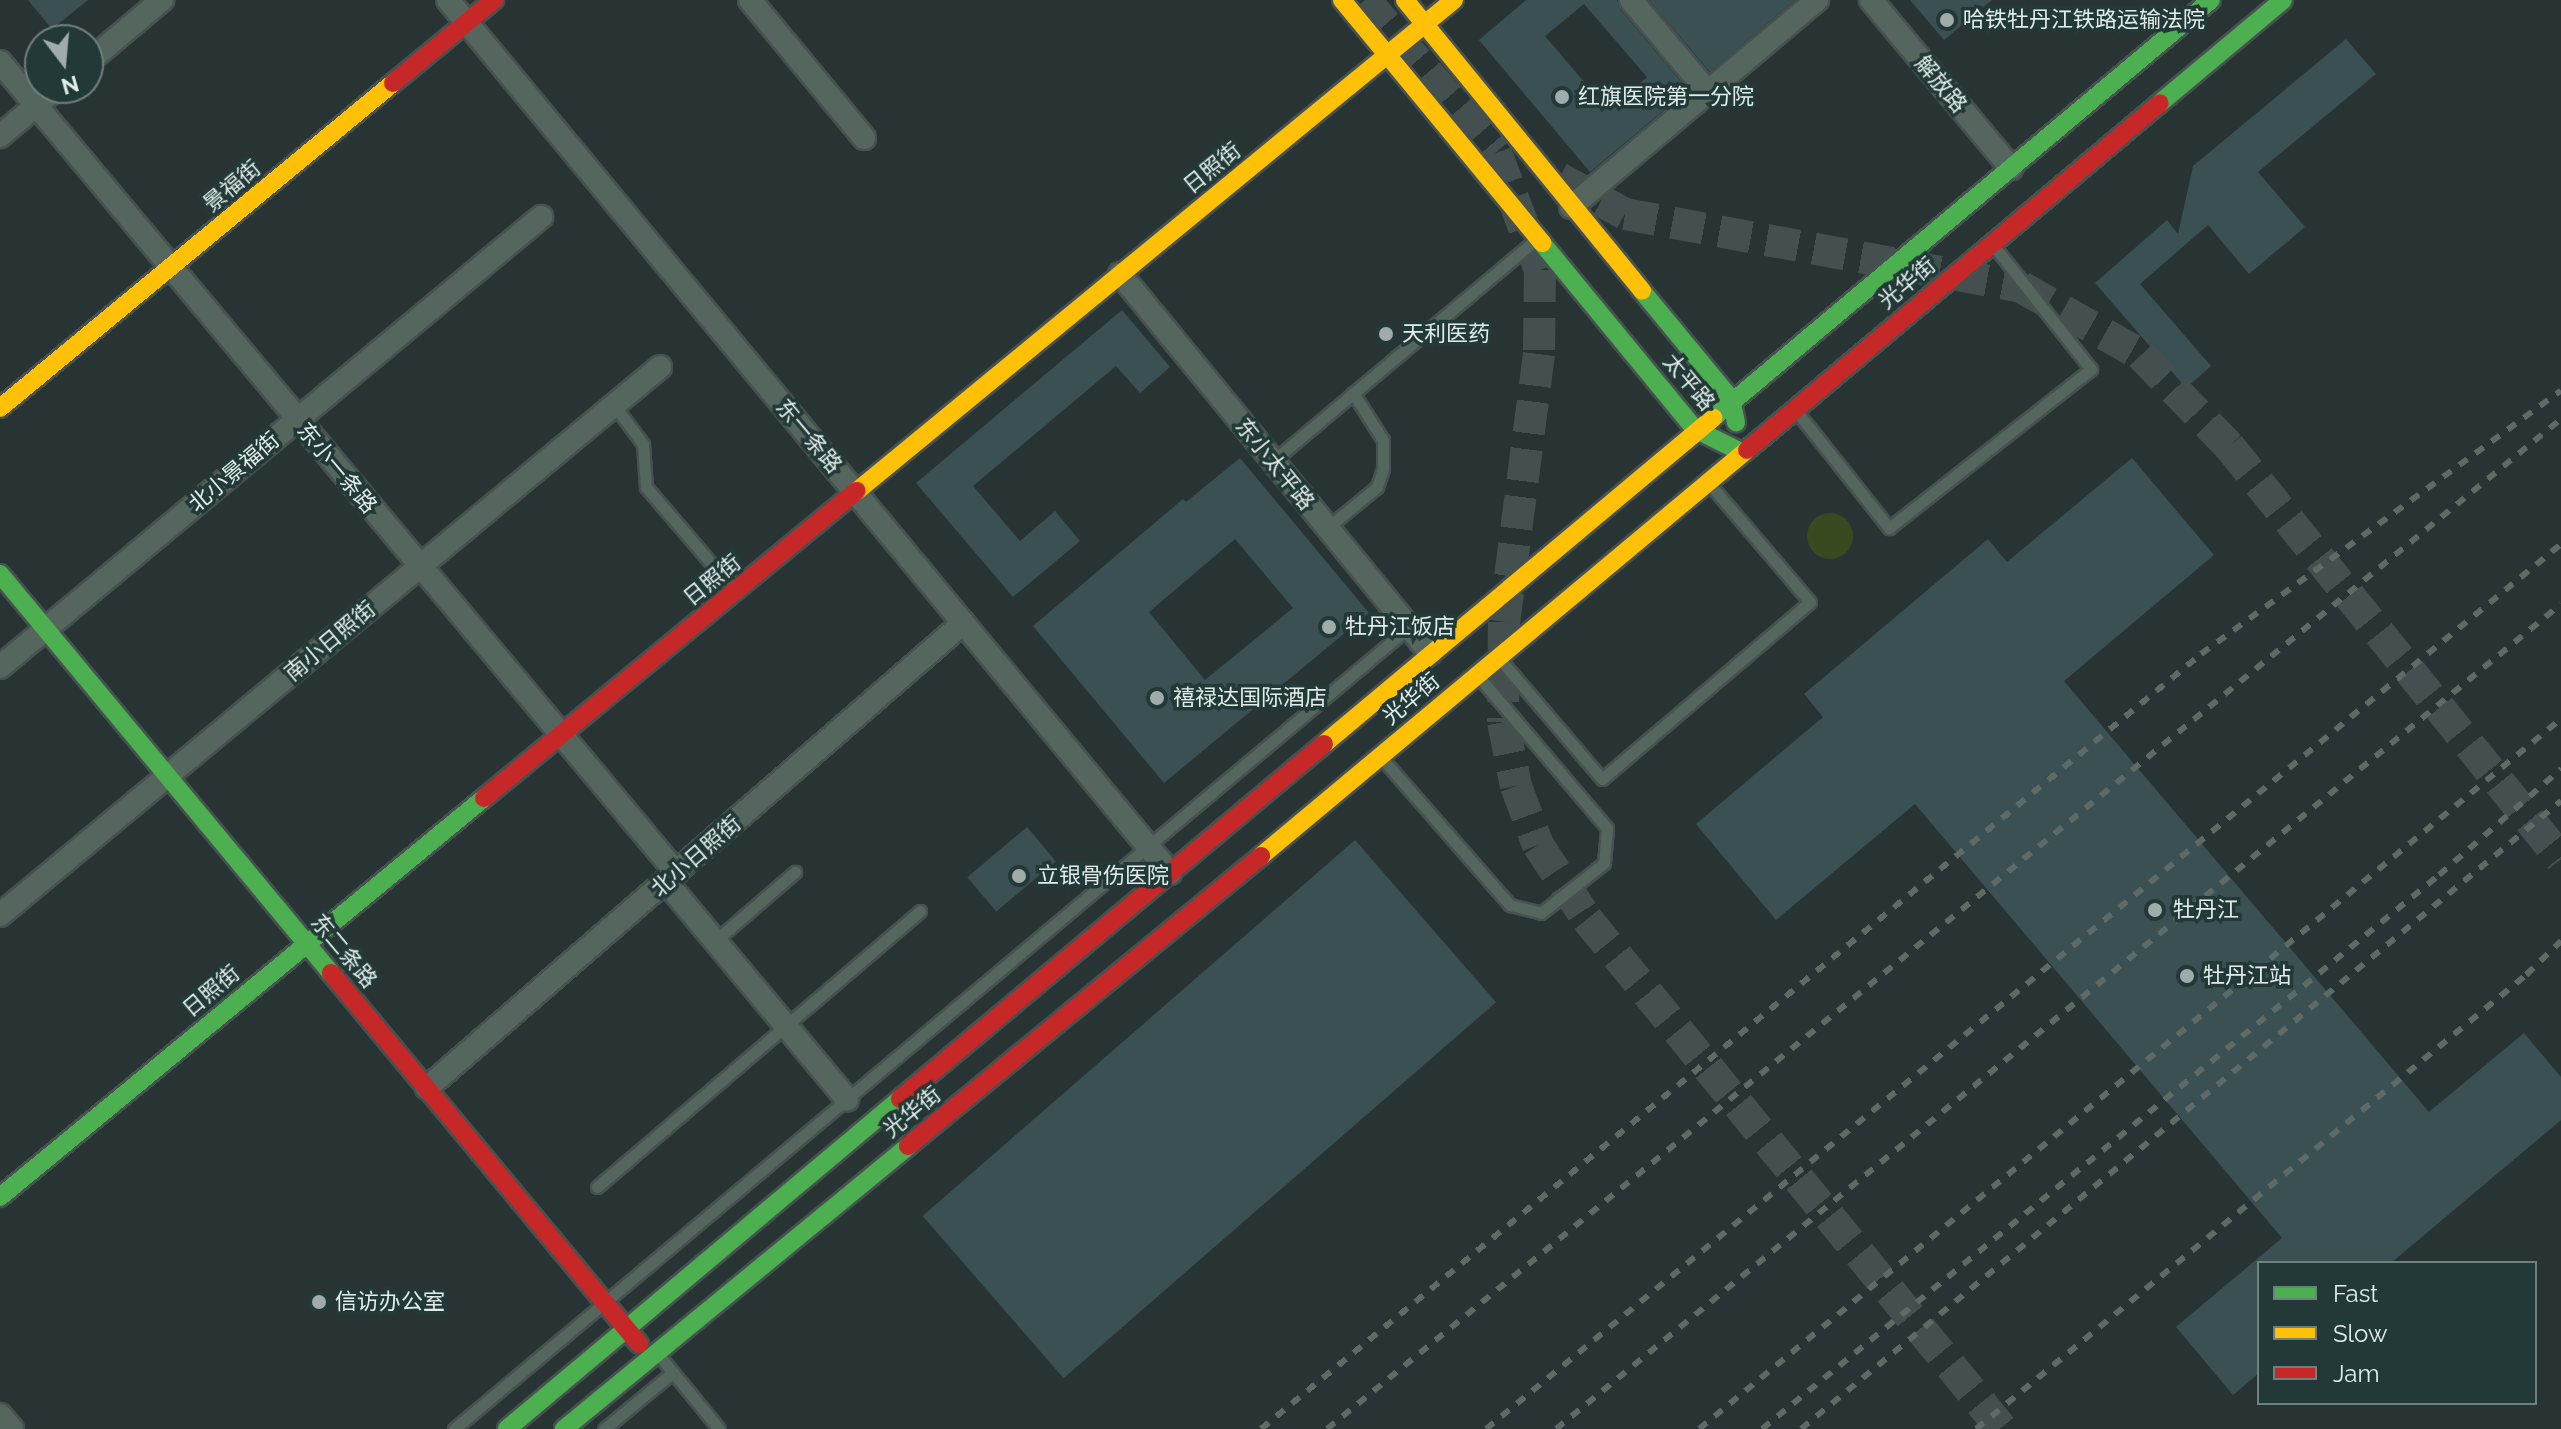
<!DOCTYPE html>
<meta charset="utf-8">
<style>
body{margin:0}
#map{position:relative;width:2561px;height:1429px;overflow:hidden;background:#283433;font-family:Raleway,"Noto Sans SC",sans-serif}
div>[style]{position:absolute}
[style*='--x']{left:calc(var(--x)*1px);top:calc(var(--y)*1px);width:calc(var(--w)*1px);rotate:calc(var(--a)*1deg)}
.green>*{inset:0;background:#384a1f}
.round{border-radius:50%}
.building>*{inset:0;background:#3a5053;transform-origin:0 0}
.secondary-tunnel>*{height:32px;margin-top:-16px;transform-origin:0;background:repeating-linear-gradient(90deg,#44504f 0 32px,transparent 0 48px)}
.roads{filter:drop-shadow(2px 0 #465150) drop-shadow(-2px 0 #465150) drop-shadow(0 2px #465150) drop-shadow(0 -2px #465150)}
.lane>*{height:11px;margin:-5.5px;padding:0 5.5px;transform-origin:5.5px;border-radius:5.5px;background:#55665e}
.street>*{height:22px;margin:-11px;padding:0 11px;transform-origin:11px;border-radius:11px;background:#55665e}
.fast>*{height:18px;margin:-9px;padding:0 9px;transform-origin:9px;border-radius:9px;background:#4caf50}
.slow>*{height:18px;margin:-9px;padding:0 9px;transform-origin:9px;border-radius:9px;background:#ffc107}
.jam>*{height:18px;margin:-9px;padding:0 9px;transform-origin:9px;border-radius:9px;background:#c62828}
.rail>*{height:6px;margin-top:-3px;transform-origin:0;background:repeating-linear-gradient(90deg,#5d6a65 0 10px,transparent 0 20px)}
.dots>*{width:22px;height:22px;translate:-50% -50%;box-sizing:border-box;border:4px solid #233937;border-radius:50%}
span{translate:-50% -50%;white-space:nowrap;text-align:center;line-height:1.15;-webkit-text-stroke:7px #233937;paint-order:stroke}
.poi-label{font-size:22px;color:#e0edeb}
.left{translate:0 -50%;text-align:left}
.street-label{font-size:22px;color:#e0edeb}
.legend{position:absolute;left:2257px;top:1261px;width:280px;height:144px;box-sizing:border-box;background:#233937;border:2px solid #6f817f;margin:0;padding:10px 14px;list-style:none;font-size:24px;color:#e0edeb}
.legend li{display:flex;align-items:center;gap:16px;height:40px}
.legend b{width:40px;border:2px solid #6f817f}
.north{position:absolute;left:24px;top:24px;width:80px;height:80px;box-sizing:border-box;background:#233937;border:2px solid #6f817f;border-radius:50%;rotate:164deg;font-size:22px;font-weight:700;line-height:32px;text-align:center;color:#e0edeb}
.north::after{content:'';display:block;margin:auto;width:28px;height:36px;background:#a0acab;clip-path:polygon(50% 0,100% 100%,50% 72%,0 100%)}
</style>
<div id="map">
<div class="green">
<i class="round" style="left:1807px;top:513px;width:46px;height:46px"></i>
</div>
<div class="building">
<i style="clip-path:polygon(28px 0,88px 0,52px 29px)"></i>
<i style="clip-path:polygon(evenodd,1526px 0,1617px 0,1620px 9px,1688px 90px,1590px 172px,1479px 40px,1526px 0,1584px 4px,1647px 77px,1608px 110px,1545px 36px,1584px 4px)"></i>
<i style="clip-path:polygon(1649px 0,1795px 0,1710px 72px)"></i>
<i style="clip-path:polygon(1910px 0,1992px 0,1944px 40px)"></i>
<i style="clip-path:polygon(2346px 39px,2376px 74px,2258px 172px,2305px 227px,2249px 274px,2208px 225px,2140px 284px,2211px 366px,2186px 388px,2095px 283px,2167px 220px,2178px 234px,2193px 166px)"></i>
<i style="clip-path:polygon(1122px 310px,1170px 367px,1140px 393px,1116px 366px,973px 486px,1020px 541px,1055px 511px,1080px 541px,1013px 597px,916px 483px)"></i>
<i style="clip-path:polygon(evenodd,1240px 458px,1369px 613px,1164px 783px,1033px 626px,1183px 499px,1186px 502px,1240px 458px,1235px 539px,1293px 608px,1205px 680px,1149px 612px,1235px 539px)"></i>
<i style="clip-path:polygon(2132px 458px,2214px 555px,2064px 681px,2429px 1112px,2524px 1033px,2561px 1077px,2561px 1120px,2391px 1263px,2259px 1263px,2259px 1373px,2233px 1395px,2176px 1327px,2282px 1238px,1915px 804px,1776px 920px,1696px 824px,1823px 717px,1804px 694px,1988px 539px,2007px 562px)"></i>
<i style="left:1027px;top:827px;width:45px;height:78px;rotate:50deg"></i>
<i style="left:1355px;top:840px;width:215px;height:573px;rotate:49deg"></i>
</div>
<div class="secondary-tunnel">
<i style="--x:1365;--y:0;--w:201;--a:49.4"></i>
<i style="--x:1496;--y:153;--w:125;--a:69.4"></i>
<i style="--x:1540;--y:270;--w:84;--a:90.7"></i>
<i style="--x:1539;--y:354;--w:270;--a:97.4"></i>
<i style="--x:1504;--y:622;--w:100;--a:90.6"></i>
<i style="--x:1503;--y:722;--w:65;--a:78.5"></i>
<i style="--x:1516;--y:786;--w:63;--a:69.6"></i>
<i style="--x:1538;--y:845;--w:89;--a:56.5"></i>
<i style="--x:1587;--y:919;--w:658;--a:50.86"></i>
<i style="--x:1559;--y:178;--w:75;--a:28.6"></i>
<i style="--x:1625;--y:214;--w:403;--a:10.4"></i>
<i style="--x:2021;--y:287;--w:138;--a:29.5"></i>
<i style="--x:2141;--y:355;--w:127;--a:46"></i>
<i style="--x:2229;--y:446;--w:530;--a:51.21"></i>
</div>
<div class="roads">
<div class="lane">
<i style="--x:614;--y:405;--w:49;--a:53.4"></i>
<i style="--x:643;--y:444;--w:43;--a:86"></i>
<i style="--x:646;--y:487;--w:135;--a:49.5"></i>
<i style="--x:1801;--y:417;--w:142;--a:51.6"></i>
<i style="--x:1889;--y:528;--w:257;--a:-38.2"></i>
<i style="--x:2091;--y:369;--w:152;--a:-128.3"></i>
<i style="--x:1273;--y:461;--w:343;--a:-40.1"></i>
<i style="--x:1327;--y:528;--w:65;--a:-39.4"></i>
<i style="--x:1377;--y:487;--w:20;--a:-72"></i>
<i style="--x:1383;--y:468;--w:28;--a:-90"></i>
<i style="--x:1383;--y:440;--w:56;--a:-122.6"></i>
<i style="--x:1504;--y:664;--w:151;--a:49.6"></i>
<i style="--x:1602;--y:779;--w:273;--a:-40.4"></i>
<i style="--x:1810;--y:602;--w:150;--a:-130.4"></i>
<i style="--x:1386;--y:763;--w:189;--a:48.9"></i>
<i style="--x:1510;--y:905;--w:32;--a:14"></i>
<i style="--x:1541;--y:913;--w:80;--a:-38.4"></i>
<i style="--x:1604;--y:863;--w:35;--a:-85"></i>
<i style="--x:1607;--y:828;--w:192;--a:-130.3"></i>
<i style="--x:715;--y:941;--w:106;--a:-40.8"></i>
<i style="--x:597;--y:1187;--w:425;--a:-40.5"></i>
<i style="--x:662;--y:1359;--w:90;--a:50.8"></i>
<i style="--x:454;--y:1429;--w:1247;--a:-40.02"></i>
<i style="--x:604;--y:1429;--w:88;--a:-39.5"></i>
</div>
<div class="street">
<i style="--x:448;--y:0;--w:1133;--a:50.41"></i>
<i style="--x:750;--y:0;--w:179;--a:50.4"></i>
<i style="--x:1631;--y:0;--w:120;--a:50.1"></i>
<i style="--x:1871;--y:0;--w:219;--a:50.2"></i>
<i style="--x:0;--y:62;--w:1056;--a:50.15"></i>
<i style="--x:88;--y:62;--w:97;--a:-40"></i>
<i style="--x:0;--y:136;--w:75;--a:-40.1"></i>
<i style="--x:1571;--y:207;--w:322;--a:-40.1"></i>
<i style="--x:1120;--y:274;--w:490;--a:50.7"></i>
<i style="--x:0;--y:667;--w:704;--a:-39.75"></i>
<i style="--x:666;--y:882;--w:283;--a:50.2"></i>
<i style="--x:0;--y:915;--w:858;--a:-39.7"></i>
<i style="--x:427;--y:1088;--w:710;--a:-40.94"></i>
<i style="--x:0;--y:1415;--w:18;--a:49"></i>
</div>
<div class="fast">
<i style="--x:2160;--y:103;--w:160;--a:-39.9"></i>
<i style="--x:1542;--y:243;--w:241;--a:50.6"></i>
<i style="--x:1695;--y:429;--w:51;--a:26.6"></i>
<i style="--x:1642;--y:291;--w:140;--a:50.5"></i>
<i style="--x:1731;--y:399;--w:24;--a:78"></i>
<i style="--x:1713;--y:418;--w:650;--a:-40.01"></i>
<i style="--x:0;--y:574;--w:518;--a:50.32"></i>
<i style="--x:0;--y:1197;--w:627;--a:-39.5"></i>
<i style="--x:507;--y:1429;--w:513;--a:-40.02"></i>
<i style="--x:564;--y:1429;--w:445;--a:-39.4"></i>
</div>
<div class="slow">
<i style="--x:1342;--y:0;--w:315;--a:50.5"></i>
<i style="--x:1405;--y:0;--w:375;--a:50.8"></i>
<i style="--x:0;--y:408;--w:510;--a:-39.59"></i>
<i style="--x:857;--y:491;--w:773;--a:-39.44"></i>
<i style="--x:1324;--y:744;--w:508;--a:-39.96"></i>
<i style="--x:1261;--y:856;--w:633;--a:-39.88"></i>
</div>
<div class="jam">
<i style="--x:393;--y:83;--w:131;--a:-39.4"></i>
<i style="--x:1747;--y:450;--w:539;--a:-40.04"></i>
<i style="--x:484;--y:798;--w:483;--a:-39.5"></i>
<i style="--x:331;--y:973;--w:482;--a:50.3"></i>
<i style="--x:900;--y:1099;--w:553;--a:-39.94"></i>
<i style="--x:908;--y:1146;--w:457;--a:-39.4"></i>
</div>
</div>
<div class="rail">
<i style="--x:1261;--y:1429;--w:1218;--a:-39.5"></i>
<i style="--x:2201;--y:654;--w:446;--a:-36.2"></i>
<i style="--x:1327;--y:1429;--w:1595;--a:-39.3"></i>
<i style="--x:1486;--y:1429;--w:1392;--a:-39.46"></i>
<i style="--x:1556;--y:1429;--w:1300;--a:-39.38"></i>
<i style="--x:1699;--y:1429;--w:1117;--a:-39.48"></i>
<i style="--x:1762;--y:1429;--w:875;--a:-39.29"></i>
<i style="--x:2439;--y:875;--w:162;--a:-41"></i>
<i style="--x:1801;--y:1429;--w:986;--a:-39.57"></i>
<i style="--x:1976;--y:1429;--w:713;--a:-39.54"></i>
<i style="--x:2526;--y:975;--w:49;--a:-44.2"></i>
</div>
<div class="dots">
<i style="left:1947px;top:20px;background:#a0acab"></i>
<i style="left:1562px;top:97px;background:#a0acab"></i>
<i style="left:1386px;top:334px;background:#a0acab"></i>
<i style="left:1329px;top:627px;background:#a0acab"></i>
<i style="left:1157px;top:698px;background:#a0acab"></i>
<i style="left:1019px;top:876px;background:#a0acab"></i>
<i style="left:2155px;top:910px;background:#a0acab"></i>
<i style="left:2187px;top:976px;background:#a0acab"></i>
<i style="left:319px;top:1302px;background:#a0acab"></i>
</div>
<div class="poi-label">
<span class="left" style="left:1963px;top:20px">哈铁牡丹江铁路运输法院</span>
<span class="left" style="left:1578px;top:97px">红旗医院第一分院</span>
<span class="left" style="left:1402px;top:334px">天利医药</span>
<span class="left" style="left:1345px;top:627px">牡丹江饭店</span>
<span class="left" style="left:1173px;top:698px">禧禄达国际酒店</span>
<span class="left" style="left:1037px;top:876px">立银骨伤医院</span>
<span class="left" style="left:2173px;top:910px">牡丹江</span>
<span class="left" style="left:2203px;top:976px">牡丹江站</span>
<span class="left" style="left:335px;top:1302px">信访办公室</span>
</div>
<div class="street-label">
<span style="left:1941px;top:84px;rotate:50deg">解放路</span>
<span style="left:1212px;top:168px;rotate:-39deg">日照街</span>
<span style="left:232px;top:186px;rotate:-40deg">景福街</span>
<span style="left:1907px;top:283px;rotate:-40deg">光华街</span>
<span style="left:1689px;top:382px;rotate:50deg">太平路</span>
<span style="left:809px;top:436px;rotate:50deg">东一条路</span>
<span style="left:1275px;top:464px;rotate:51deg">东小太平路</span>
<span style="left:337px;top:468px;rotate:50deg">东小一条路</span>
<span style="left:234px;top:472px;rotate:-40deg">北小景福街</span>
<span style="left:712px;top:580px;rotate:-39deg">日照街</span>
<span style="left:330px;top:641px;rotate:-40deg">南小日照街</span>
<span style="left:1411px;top:699px;rotate:-40deg">光华街</span>
<span style="left:696px;top:856px;rotate:-41deg">北小日照街</span>
<span style="left:344px;top:951px;rotate:50deg">东二条路</span>
<span style="left:211px;top:991px;rotate:-40deg">日照街</span>
<span style="left:912px;top:1112px;rotate:-39deg">光华街</span>
</div>
<ul class="legend">
<li><b style="height:10px;background:#4caf50"></b>Fast</li>
<li><b style="height:10px;background:#ffc107"></b>Slow</li>
<li><b style="height:10px;background:#c62828"></b>Jam</li>
</ul>
<div class="north">N</div>
</div>
